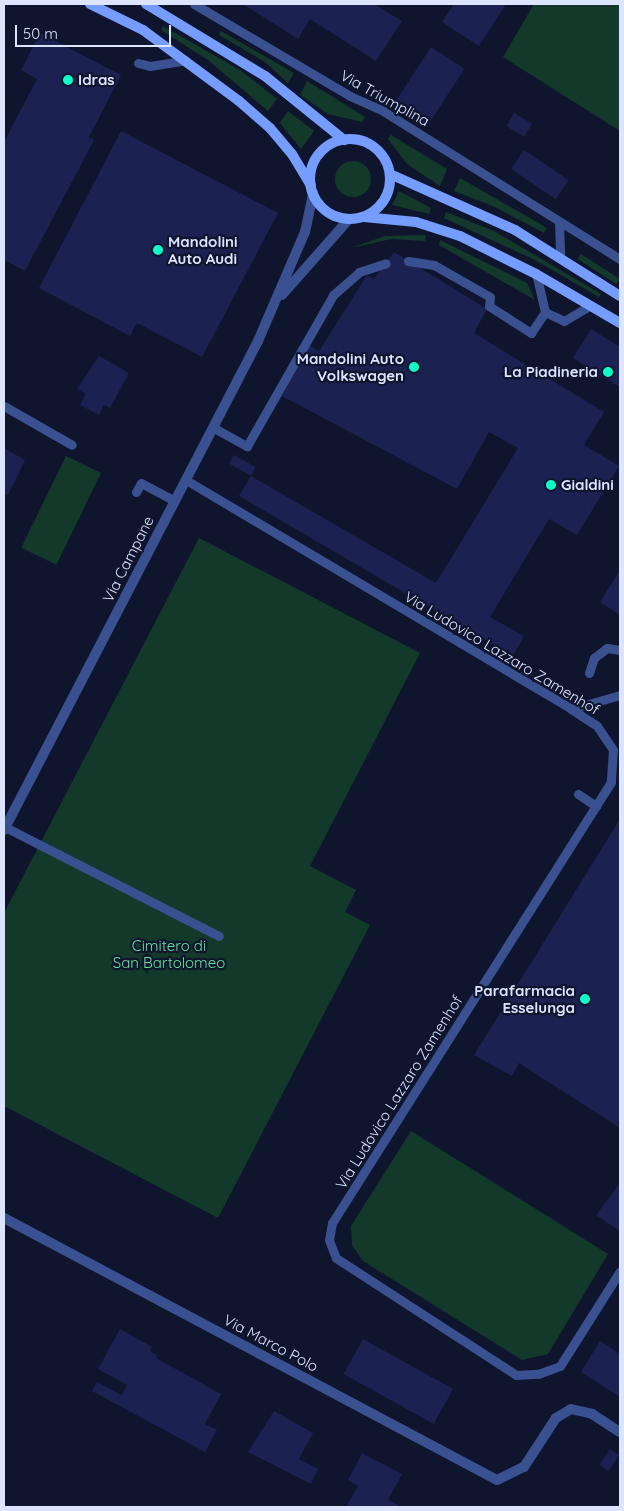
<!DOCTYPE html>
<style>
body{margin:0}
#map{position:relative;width:624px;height:1511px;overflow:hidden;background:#10152e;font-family:Quicksand,sans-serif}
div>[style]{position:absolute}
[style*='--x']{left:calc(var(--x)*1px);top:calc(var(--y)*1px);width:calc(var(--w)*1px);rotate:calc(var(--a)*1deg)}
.green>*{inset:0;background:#13392b;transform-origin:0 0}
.round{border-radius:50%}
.building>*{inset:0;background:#1b2151;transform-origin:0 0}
.service>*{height:9px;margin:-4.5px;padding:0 4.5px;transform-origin:4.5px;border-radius:4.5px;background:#395190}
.minor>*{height:10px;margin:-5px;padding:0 5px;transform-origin:5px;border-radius:5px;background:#395190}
.secondary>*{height:10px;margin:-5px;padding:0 5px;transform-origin:5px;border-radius:5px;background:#749dff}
.secondary>.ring{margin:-5px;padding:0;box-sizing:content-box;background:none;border:10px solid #749dff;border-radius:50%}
.dots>*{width:14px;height:14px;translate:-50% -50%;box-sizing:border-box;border:2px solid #10152e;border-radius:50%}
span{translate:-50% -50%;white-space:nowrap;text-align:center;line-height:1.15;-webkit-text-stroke:4.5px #10152e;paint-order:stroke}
.poi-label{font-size:15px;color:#dde4ff;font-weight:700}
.left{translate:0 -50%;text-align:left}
.right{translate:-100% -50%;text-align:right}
.street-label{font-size:15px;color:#dde4ff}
.park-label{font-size:15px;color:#60e89b}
.frame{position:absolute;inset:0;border:5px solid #dde4ff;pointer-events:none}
.scale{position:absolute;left:15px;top:25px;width:156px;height:22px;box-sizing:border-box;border:2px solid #dde4ff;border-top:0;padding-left:6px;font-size:15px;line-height:18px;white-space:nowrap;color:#dde4ff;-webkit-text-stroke:4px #10152e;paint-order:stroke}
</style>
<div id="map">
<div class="green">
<i style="clip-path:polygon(534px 4px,620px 4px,620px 131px,503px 57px)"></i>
<i style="clip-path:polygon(163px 26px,240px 70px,277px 99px,268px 111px,208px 60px,161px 30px)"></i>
<i style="clip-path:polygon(221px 31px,294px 73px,288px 83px,265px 62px,219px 35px)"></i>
<i style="clip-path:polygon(307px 81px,365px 117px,362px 122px,328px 114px,300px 95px)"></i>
<i style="clip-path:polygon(288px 111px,314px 131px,301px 149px,280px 123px)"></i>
<i style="clip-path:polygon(391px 135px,447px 169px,440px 186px,407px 164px,388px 139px)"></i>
<i class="round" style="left:335px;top:161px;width:36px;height:36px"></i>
<i style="clip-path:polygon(460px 178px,547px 228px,544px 233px,495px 207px,454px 191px)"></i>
<i style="clip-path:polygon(399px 191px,431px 208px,429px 214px,392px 205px)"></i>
<i style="clip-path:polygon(446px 212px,494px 231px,601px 294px,599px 297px,535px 260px,444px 218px)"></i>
<i style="clip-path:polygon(426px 235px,425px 241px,391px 239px,351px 248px,385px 236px)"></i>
<i style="clip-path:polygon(440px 240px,527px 283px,535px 300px,439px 245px)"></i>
<i style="left:581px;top:254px;width:46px;height:6px;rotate:33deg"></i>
<i style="left:66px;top:456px;width:39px;height:102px;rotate:26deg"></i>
<i style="clip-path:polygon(199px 538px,420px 653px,310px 866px,356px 890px,345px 912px,370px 925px,218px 1218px,4px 1106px,4px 913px)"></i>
<i style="clip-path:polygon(411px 1131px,608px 1254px,548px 1354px,522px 1360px,363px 1261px,352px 1245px,351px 1226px)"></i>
</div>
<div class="building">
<i style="clip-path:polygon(243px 4px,374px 4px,402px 21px,376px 61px,310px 19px,298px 39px)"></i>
<i style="clip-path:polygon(454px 4px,506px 4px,479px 46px,442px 22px)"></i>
<i style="clip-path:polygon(40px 33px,121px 75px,89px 137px,94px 140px,25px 271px,4px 260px,4px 142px,37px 79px,21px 70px)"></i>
<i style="left:431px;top:47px;width:40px;height:68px;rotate:33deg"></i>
<i style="left:514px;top:113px;width:21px;height:15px;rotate:31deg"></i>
<i style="clip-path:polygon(121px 131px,278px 213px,202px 357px,137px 323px,130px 336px,39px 288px)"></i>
<i style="left:524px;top:150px;width:54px;height:23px;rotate:34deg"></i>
<i style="clip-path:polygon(394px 252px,487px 309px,474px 333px,604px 412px,584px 445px,619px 466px,577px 535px,549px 519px,490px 617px,524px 636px,513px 656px,239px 496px,251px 476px,436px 583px,518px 448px,489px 432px,457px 489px,282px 396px,309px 346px,319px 351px,367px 275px,374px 279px)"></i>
<i style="clip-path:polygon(591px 329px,620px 347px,619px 387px,573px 358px)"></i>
<i style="clip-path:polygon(99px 356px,129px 373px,110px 408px,104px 405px,99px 415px,80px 405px,86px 394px,77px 389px)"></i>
<i style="clip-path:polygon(4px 448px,25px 460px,8px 495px,4px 493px)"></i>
<i style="left:234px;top:455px;width:25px;height:10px;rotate:29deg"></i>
<i style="clip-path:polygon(620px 570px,620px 615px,600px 602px)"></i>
<i style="clip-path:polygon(620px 819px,620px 1128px,519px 1063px,512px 1076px,474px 1055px)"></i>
<i style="clip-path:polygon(620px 1183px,620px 1231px,596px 1215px)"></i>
<i style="clip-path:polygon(120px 1329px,152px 1347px,150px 1351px,157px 1355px,156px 1358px,221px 1394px,205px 1424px,217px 1430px,205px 1452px,92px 1391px,97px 1382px,122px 1395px,127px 1385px,98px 1369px)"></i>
<i style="left:363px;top:1339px;width:103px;height:40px;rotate:29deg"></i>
<i style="clip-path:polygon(600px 1341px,620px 1354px,620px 1397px,581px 1372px)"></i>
<i style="clip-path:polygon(274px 1411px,313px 1433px,299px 1459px,318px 1469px,311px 1484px,248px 1452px)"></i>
<i style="left:610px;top:1449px;width:11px;height:19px;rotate:34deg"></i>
<i style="clip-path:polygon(362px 1453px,402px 1474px,388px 1500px,402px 1507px,346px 1507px,358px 1486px,348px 1480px)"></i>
</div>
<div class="service">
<i style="--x:194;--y:4;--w:181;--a:30.5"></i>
<i style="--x:350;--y:96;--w:36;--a:24"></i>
<i style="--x:383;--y:111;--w:279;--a:32"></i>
<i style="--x:138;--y:63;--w:12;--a:14"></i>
<i style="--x:150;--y:66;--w:36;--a:-9"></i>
<i style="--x:559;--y:222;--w:36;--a:88"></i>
<i style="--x:408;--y:261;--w:26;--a:9"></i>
<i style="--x:434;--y:265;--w:64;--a:29.7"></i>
<i style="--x:490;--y:297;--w:9;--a:96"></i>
<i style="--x:489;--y:306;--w:50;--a:32.7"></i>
<i style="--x:531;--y:333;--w:25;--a:-56"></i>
<i style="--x:545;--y:312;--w:39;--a:-103"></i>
<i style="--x:545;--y:312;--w:21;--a:25"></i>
<i style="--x:564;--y:321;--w:31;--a:-31"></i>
<i style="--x:4;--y:406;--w:78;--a:29.8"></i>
<i style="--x:214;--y:428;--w:38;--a:29"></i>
<i style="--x:247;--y:446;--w:174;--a:-60.3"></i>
<i style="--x:333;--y:295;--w:35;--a:-41"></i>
<i style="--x:359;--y:272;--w:28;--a:-18"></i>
<i style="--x:186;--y:480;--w:448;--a:30.7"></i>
<i style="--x:571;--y:709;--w:31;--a:33"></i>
<i style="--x:597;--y:726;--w:29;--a:56"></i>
<i style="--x:613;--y:750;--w:32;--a:94"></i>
<i style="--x:611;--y:782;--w:522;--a:122.32"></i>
<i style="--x:332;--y:1223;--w:17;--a:100"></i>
<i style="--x:329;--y:1240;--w:19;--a:69"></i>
<i style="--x:336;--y:1258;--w:215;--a:33"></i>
<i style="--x:516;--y:1375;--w:22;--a:-3"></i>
<i style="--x:538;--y:1374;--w:23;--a:-20"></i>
<i style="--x:560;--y:1366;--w:112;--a:-57.7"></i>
<i style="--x:136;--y:492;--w:10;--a:-61"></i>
<i style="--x:141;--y:483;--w:38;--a:28"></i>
<i style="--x:589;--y:673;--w:16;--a:-72"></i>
<i style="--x:594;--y:658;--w:16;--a:-38"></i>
<i style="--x:607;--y:648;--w:13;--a:9"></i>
<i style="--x:571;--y:709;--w:51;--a:-15.9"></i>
<i style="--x:578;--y:794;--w:22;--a:34"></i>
<i style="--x:5;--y:827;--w:240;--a:27"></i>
</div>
<div class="minor">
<i style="--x:282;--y:295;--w:101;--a:-48.6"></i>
<i style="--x:4;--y:830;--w:551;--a:-62.55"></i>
<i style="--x:258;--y:341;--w:119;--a:-66.7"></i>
<i style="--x:305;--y:232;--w:40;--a:-78"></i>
<i style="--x:4;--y:1218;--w:558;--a:27.99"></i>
<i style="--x:497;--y:1480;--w:30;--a:-26"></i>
<i style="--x:524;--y:1467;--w:59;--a:-56.9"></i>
<i style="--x:556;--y:1418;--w:17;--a:-31"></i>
<i style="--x:571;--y:1409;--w:22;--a:13"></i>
<i style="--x:592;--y:1414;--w:33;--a:33"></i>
</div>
<div class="secondary">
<i style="--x:90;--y:4;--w:59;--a:26.1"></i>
<i style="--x:143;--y:30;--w:119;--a:36.5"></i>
<i style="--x:239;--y:101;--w:41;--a:41.1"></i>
<i style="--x:270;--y:128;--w:34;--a:50"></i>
<i style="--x:292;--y:154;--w:37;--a:59"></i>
<i style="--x:146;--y:4;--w:139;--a:31.2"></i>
<i style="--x:265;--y:76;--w:102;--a:39"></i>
<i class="ring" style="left:310px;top:139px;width:70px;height:70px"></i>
<i style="--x:390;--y:174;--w:137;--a:24.1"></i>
<i style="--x:515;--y:230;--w:124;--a:32.2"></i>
<i style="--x:364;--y:217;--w:52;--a:5.5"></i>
<i style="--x:416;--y:222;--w:46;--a:17.7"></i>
<i style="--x:460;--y:236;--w:85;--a:26.6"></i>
<i style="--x:536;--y:274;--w:97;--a:30.3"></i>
</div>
<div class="dots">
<i style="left:68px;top:80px;background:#09ffc9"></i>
<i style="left:158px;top:250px;background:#09ffc9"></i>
<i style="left:414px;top:367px;background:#09ffc9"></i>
<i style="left:608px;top:372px;background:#09ffc9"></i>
<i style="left:551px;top:485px;background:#09ffc9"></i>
<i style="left:585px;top:999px;background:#09ffc9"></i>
</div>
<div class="poi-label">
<span class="left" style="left:78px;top:80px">Idras</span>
<span class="left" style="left:168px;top:250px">Mandolini<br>Auto Audi</span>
<span class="right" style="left:404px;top:367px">Mandolini Auto<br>Volkswagen</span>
<span class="right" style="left:598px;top:372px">La Piadineria</span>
<span class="left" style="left:561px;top:485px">Gialdini</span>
<span class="right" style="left:575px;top:999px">Parafarmacia<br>Esselunga</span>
</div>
<div class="street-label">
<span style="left:385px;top:98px;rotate:29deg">Via Triumplina</span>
<span style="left:128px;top:559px;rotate:-63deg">Via Campane</span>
<span style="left:502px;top:653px;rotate:31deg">Via Ludovico Lazzaro Zamenhof</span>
<span style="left:399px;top:1092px;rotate:-58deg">Via Ludovico Lazzaro Zamenhof</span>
<span style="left:271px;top:1343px;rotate:28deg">Via Marco Polo</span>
</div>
<div class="park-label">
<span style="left:169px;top:954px">Cimitero di<br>San Bartolomeo</span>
</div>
<div class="frame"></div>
<div class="scale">50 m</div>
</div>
